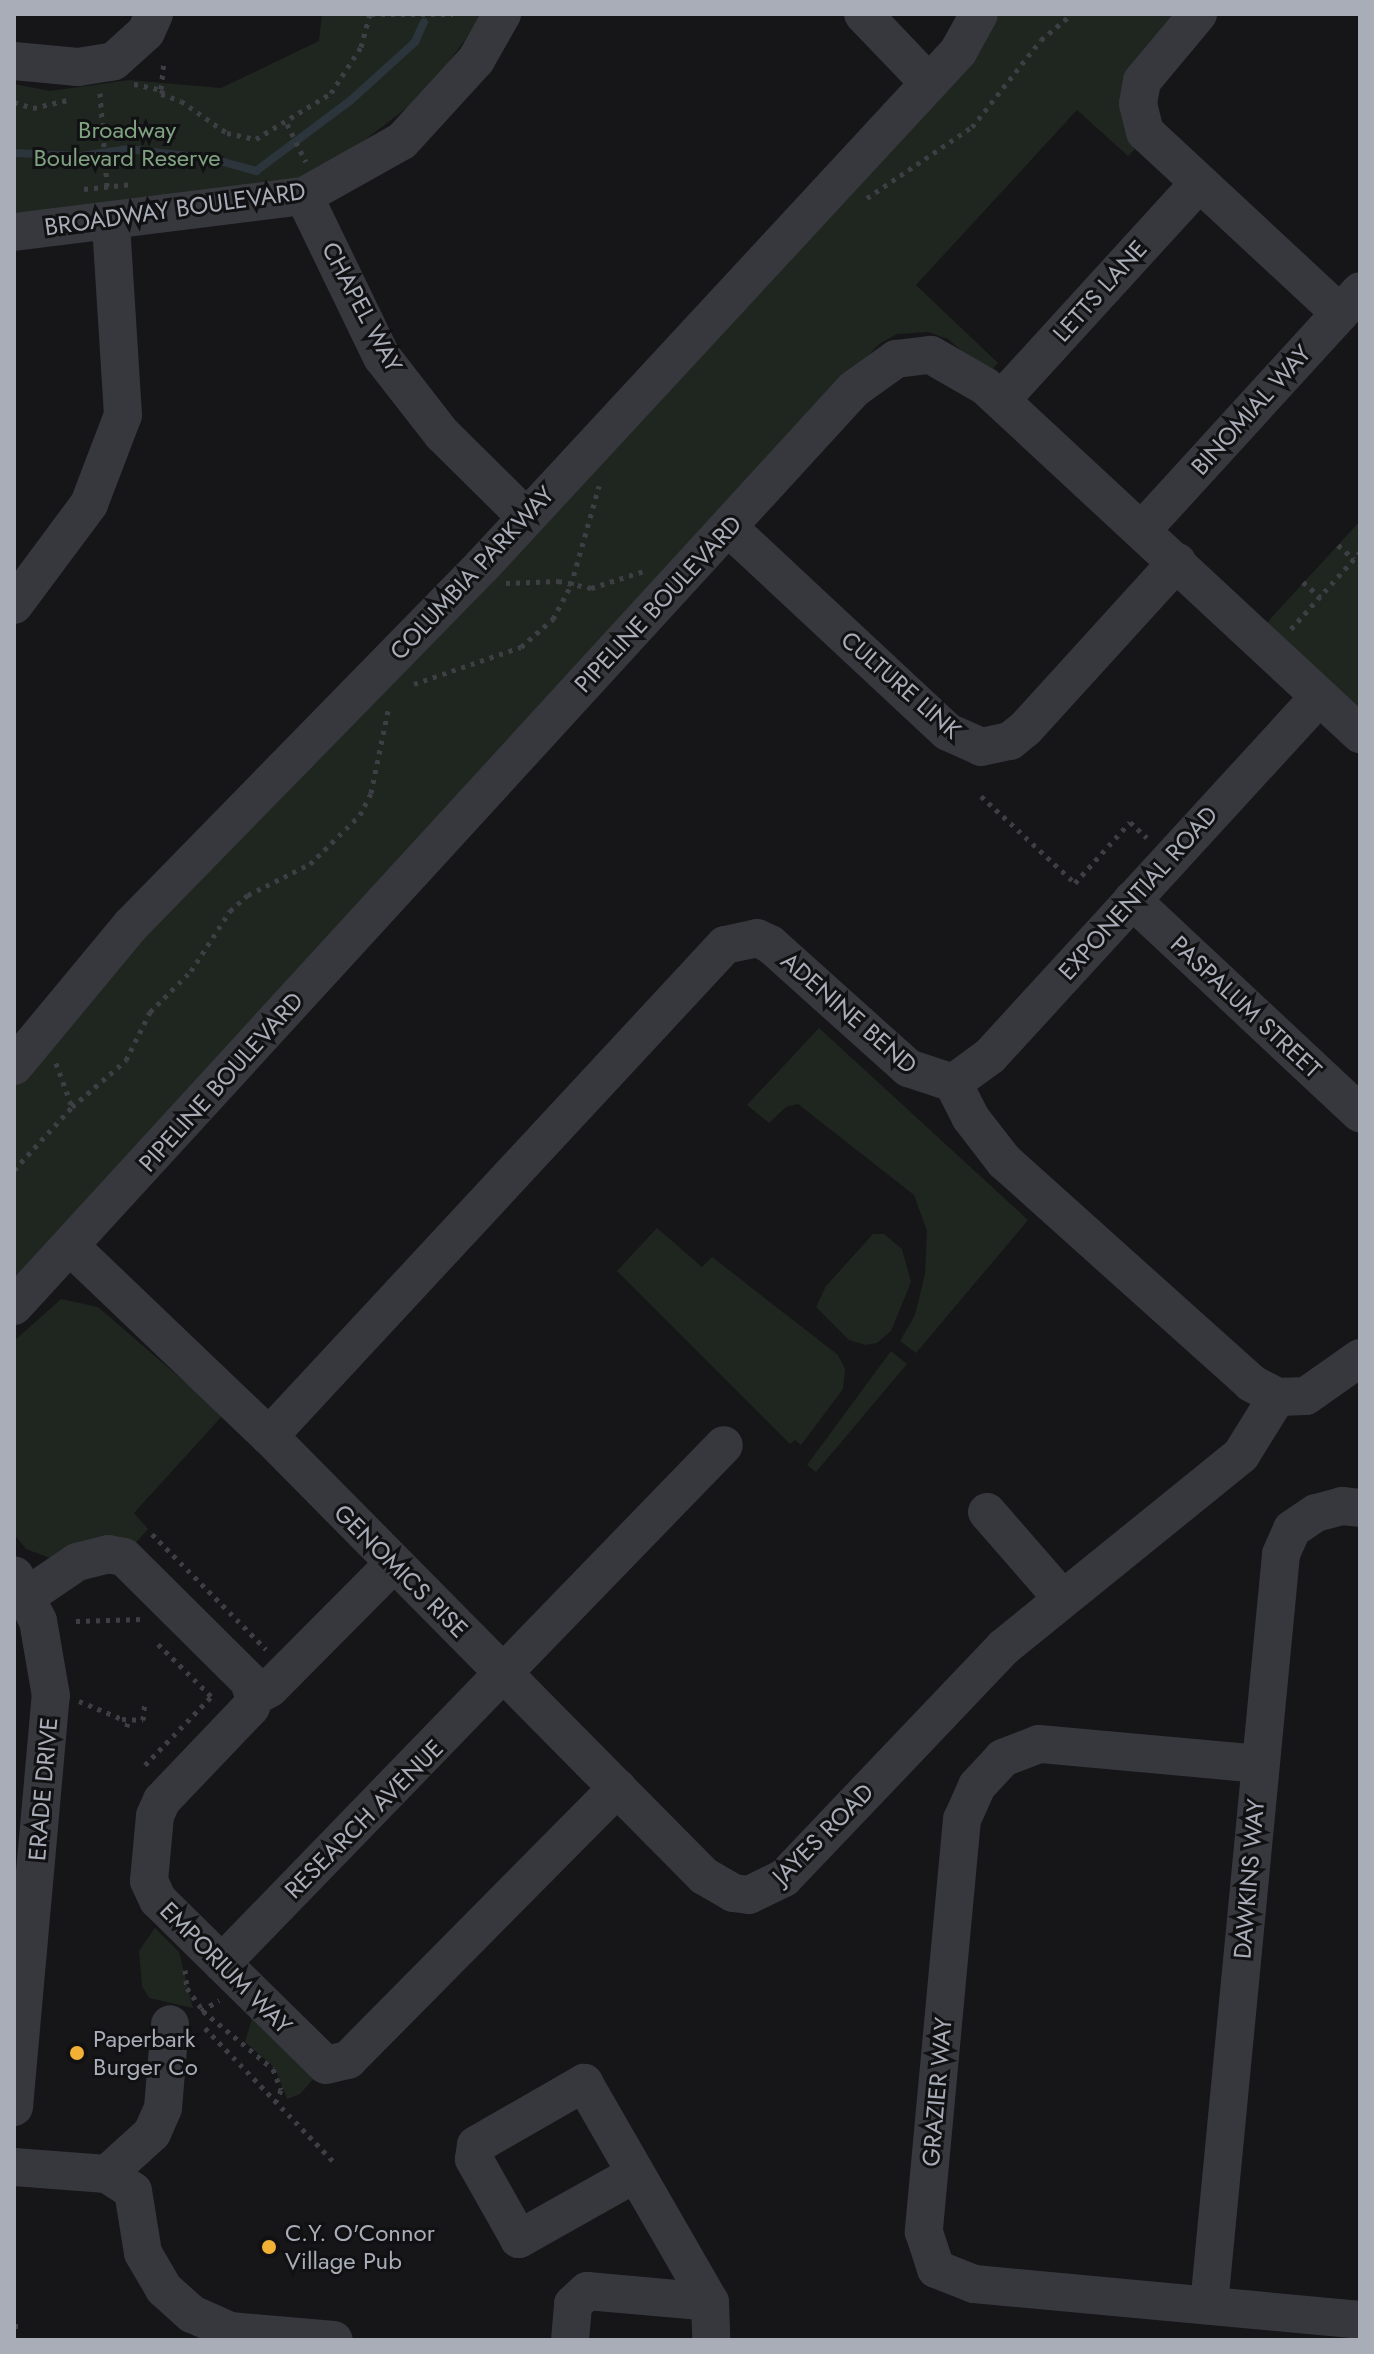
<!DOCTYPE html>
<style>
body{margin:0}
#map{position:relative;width:1374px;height:2354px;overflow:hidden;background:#161618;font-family:Jost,sans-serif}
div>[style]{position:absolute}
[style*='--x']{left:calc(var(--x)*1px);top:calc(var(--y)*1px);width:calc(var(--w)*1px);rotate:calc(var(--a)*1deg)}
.green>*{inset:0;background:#1e261f}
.stream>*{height:8px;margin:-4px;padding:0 4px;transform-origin:4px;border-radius:4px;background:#2c353c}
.path>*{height:5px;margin-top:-2.5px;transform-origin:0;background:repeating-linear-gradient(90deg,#3d3f44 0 4px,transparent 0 10px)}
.minor>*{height:38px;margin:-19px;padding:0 19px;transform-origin:19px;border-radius:19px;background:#37383d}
.dots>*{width:22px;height:22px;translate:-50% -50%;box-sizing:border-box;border:4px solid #111113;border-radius:50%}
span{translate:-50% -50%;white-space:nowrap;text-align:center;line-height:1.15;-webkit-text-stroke:6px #111113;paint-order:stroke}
.park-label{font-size:24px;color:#7fa381}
.street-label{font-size:24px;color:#a8adb8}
.poi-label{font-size:24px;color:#a8adb8}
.left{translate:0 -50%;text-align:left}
.frame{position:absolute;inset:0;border:16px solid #a8adb8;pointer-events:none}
</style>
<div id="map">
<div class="green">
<i style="clip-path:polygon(322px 14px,484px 14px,425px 94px,345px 155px,282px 193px,89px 211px,14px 213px,14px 84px,50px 91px,129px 80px,221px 88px,319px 41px)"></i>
<i style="clip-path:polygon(987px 14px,1180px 14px,1122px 85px,1123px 122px,1139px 145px,1128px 156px,1077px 110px,916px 285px,998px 363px,988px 374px,948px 339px,928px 332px,897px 334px,879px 344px,14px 1290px,14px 1085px,154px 919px)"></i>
<i style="clip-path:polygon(1360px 521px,1360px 716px,1263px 627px)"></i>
<i style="clip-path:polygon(819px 1028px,1028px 1220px,916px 1353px,900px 1341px,915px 1315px,925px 1274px,927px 1231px,914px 1195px,798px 1104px,786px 1107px,769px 1123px,747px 1105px)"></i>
<i style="clip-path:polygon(657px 1228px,702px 1267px,712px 1257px,838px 1355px,845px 1369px,843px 1389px,801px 1445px,795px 1440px,790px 1444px,617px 1271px)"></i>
<i style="clip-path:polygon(873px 1234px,884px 1234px,902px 1249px,911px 1282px,891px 1331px,877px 1343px,865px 1345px,849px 1340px,816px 1307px,826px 1286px)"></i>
<i style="clip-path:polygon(61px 1299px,98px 1307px,223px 1415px,134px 1513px,148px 1529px,131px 1548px,50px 1558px,26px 1549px,14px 1534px,14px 1341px)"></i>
<i style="clip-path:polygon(891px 1351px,907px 1364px,816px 1472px,807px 1465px)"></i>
<i style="clip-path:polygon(155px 1928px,179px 1952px,193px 2008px,149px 1998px,142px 1986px,139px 1951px)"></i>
<i style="clip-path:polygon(252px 2018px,317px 2075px,300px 2094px,287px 2099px,275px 2068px,245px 2042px)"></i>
</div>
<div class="stream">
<i style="--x:14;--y:153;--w:67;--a:2.6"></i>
<i style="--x:81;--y:156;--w:48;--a:-8.5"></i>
<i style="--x:128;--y:149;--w:86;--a:6.7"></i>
<i style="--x:213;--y:159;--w:45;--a:15.6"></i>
<i style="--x:256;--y:171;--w:117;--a:-36.7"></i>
<i style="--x:350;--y:101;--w:88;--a:-42.2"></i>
<i style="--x:415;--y:42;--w:22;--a:-66"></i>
</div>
<div class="path">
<i style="--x:371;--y:14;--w:82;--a:0"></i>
<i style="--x:134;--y:84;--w:30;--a:12"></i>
<i style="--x:163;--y:90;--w:4;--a:117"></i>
<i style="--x:161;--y:94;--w:21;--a:19"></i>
<i style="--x:181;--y:101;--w:56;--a:34.8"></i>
<i style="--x:227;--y:133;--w:30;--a:12"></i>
<i style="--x:256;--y:139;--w:88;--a:-31.5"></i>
<i style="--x:331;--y:93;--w:55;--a:-56.9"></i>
<i style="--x:361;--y:47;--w:34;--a:-75"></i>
<i style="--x:161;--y:89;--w:29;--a:-84"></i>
<i style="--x:100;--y:93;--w:94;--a:85.7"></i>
<i style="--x:14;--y:102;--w:20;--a:18"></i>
<i style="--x:33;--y:108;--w:39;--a:-13"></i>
<i style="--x:287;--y:124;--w:42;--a:63.4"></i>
<i style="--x:84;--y:189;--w:49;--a:-5.8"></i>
<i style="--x:867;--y:198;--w:127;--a:-34.1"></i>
<i style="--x:972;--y:127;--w:111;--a:-51.6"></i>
<i style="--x:1041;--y:40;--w:40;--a:-40"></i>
<i style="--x:1338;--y:545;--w:21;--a:41"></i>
<i style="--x:1303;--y:582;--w:23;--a:41"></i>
<i style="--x:506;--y:583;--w:52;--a:-2.2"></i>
<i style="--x:558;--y:581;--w:34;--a:12"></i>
<i style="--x:591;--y:588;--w:56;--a:-17.8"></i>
<i style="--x:1291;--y:629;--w:103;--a:-48.1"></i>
<i style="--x:414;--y:684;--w:113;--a:-19.1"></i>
<i style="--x:521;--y:647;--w:43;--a:-41.2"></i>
<i style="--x:553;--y:619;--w:38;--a:-62"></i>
<i style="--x:571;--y:585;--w:103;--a:-74.2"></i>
<i style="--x:981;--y:796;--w:128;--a:42.8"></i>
<i style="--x:1075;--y:883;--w:82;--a:-48"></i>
<i style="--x:1130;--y:822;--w:23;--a:43"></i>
<i style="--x:56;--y:1063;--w:47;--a:70"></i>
<i style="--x:14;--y:1170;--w:86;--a:-47.4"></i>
<i style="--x:72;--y:1107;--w:72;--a:-41"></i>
<i style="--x:126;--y:1060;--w:54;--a:-63.4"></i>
<i style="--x:150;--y:1012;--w:58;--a:-45"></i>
<i style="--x:191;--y:971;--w:72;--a:-57"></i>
<i style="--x:230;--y:911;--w:24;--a:-42"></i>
<i style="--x:248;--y:895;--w:69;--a:-26.6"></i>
<i style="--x:310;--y:864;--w:70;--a:-44.4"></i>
<i style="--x:360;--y:815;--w:25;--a:-63"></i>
<i style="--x:371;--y:793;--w:84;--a:-78.3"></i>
<i style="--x:152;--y:1534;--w:162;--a:45.3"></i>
<i style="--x:76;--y:1621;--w:66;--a:-1.7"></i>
<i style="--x:158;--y:1644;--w:80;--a:44.5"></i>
<i style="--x:79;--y:1701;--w:47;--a:22.7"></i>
<i style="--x:122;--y:1719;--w:21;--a:3"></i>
<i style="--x:143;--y:1720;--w:18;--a:-84"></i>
<i style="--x:127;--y:1727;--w:8;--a:-83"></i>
<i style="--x:145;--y:1765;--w:95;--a:-45.9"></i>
<i style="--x:185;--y:1970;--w:18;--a:84"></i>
<i style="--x:187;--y:1988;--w:28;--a:55"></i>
<i style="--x:203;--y:2011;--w:91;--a:39.6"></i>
<i style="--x:273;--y:2069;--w:22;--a:69"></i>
<i style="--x:281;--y:2090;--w:12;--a:114"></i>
<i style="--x:201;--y:2011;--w:21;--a:-31"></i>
<i style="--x:205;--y:2028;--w:189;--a:46.1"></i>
<i style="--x:14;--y:2326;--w:9;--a:0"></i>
</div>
<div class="minor">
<i style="--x:863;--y:14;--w:93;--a:46.3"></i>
<i style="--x:1198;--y:14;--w:87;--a:129.9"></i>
<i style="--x:1142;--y:81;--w:23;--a:100"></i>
<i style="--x:1138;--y:104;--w:29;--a:76"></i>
<i style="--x:1145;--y:132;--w:266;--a:42.9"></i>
<i style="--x:14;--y:61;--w:64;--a:5.4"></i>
<i style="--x:78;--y:67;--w:36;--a:-9"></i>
<i style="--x:114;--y:61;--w:43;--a:-42.2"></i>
<i style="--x:146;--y:32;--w:20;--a:-66"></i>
<i style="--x:304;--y:196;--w:179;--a:64.2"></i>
<i style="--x:382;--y:357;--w:98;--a:52.1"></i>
<i style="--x:442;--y:434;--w:118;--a:44.7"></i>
<i style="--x:14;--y:232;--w:292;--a:-7.1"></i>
<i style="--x:304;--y:196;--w:112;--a:-29.3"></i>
<i style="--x:402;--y:141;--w:110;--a:-47.6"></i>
<i style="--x:476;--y:60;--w:53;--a:-60.5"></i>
<i style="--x:1001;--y:400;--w:294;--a:-47.6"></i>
<i style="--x:729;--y:528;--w:299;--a:43"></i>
<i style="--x:948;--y:732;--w:36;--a:24"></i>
<i style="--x:981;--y:747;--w:30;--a:-12"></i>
<i style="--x:1010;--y:741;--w:19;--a:-39"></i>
<i style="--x:1025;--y:729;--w:226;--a:-47.7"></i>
<i style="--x:1143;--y:529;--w:322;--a:-47.6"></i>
<i style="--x:14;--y:605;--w:126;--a:-53.4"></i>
<i style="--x:89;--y:504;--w:95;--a:-69.1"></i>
<i style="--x:123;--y:415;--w:191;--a:-93.6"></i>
<i style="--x:1132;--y:900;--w:312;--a:43.1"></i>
<i style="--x:14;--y:1066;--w:183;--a:-50.3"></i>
<i style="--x:131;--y:925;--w:502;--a:-45.65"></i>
<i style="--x:482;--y:566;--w:701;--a:-47.2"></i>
<i style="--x:958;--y:52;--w:43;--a:-61.1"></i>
<i style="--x:953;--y:1083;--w:38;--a:63"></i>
<i style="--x:970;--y:1117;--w:56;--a:52.3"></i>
<i style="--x:1004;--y:1161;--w:332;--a:41.9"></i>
<i style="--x:1251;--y:1383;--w:30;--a:28"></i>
<i style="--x:1277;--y:1397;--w:29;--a:-2"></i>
<i style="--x:1306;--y:1396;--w:66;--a:-35.1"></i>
<i style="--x:953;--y:1083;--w:46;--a:-36.1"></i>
<i style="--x:990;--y:1056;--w:487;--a:-47.5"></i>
<i style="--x:70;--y:1246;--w:275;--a:43.7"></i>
<i style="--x:269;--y:1436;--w:619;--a:45.33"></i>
<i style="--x:704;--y:1876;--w:34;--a:30"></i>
<i style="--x:733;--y:1893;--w:16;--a:7"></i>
<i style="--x:749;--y:1895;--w:39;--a:-26"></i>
<i style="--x:784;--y:1878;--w:319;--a:-46.4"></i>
<i style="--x:1004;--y:1647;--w:305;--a:-39"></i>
<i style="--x:1241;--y:1455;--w:68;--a:-58.2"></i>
<i style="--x:14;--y:1306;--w:1244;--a:-47.51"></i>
<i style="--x:854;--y:389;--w:52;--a:-35.5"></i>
<i style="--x:896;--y:359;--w:35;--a:-7"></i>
<i style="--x:931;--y:355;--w:62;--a:29.9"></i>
<i style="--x:985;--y:386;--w:512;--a:42.86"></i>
<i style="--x:269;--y:1436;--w:670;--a:-47.12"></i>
<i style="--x:725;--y:945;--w:33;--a:-12"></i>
<i style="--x:757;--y:938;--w:14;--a:25"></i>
<i style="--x:770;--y:944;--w:186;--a:41.9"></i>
<i style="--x:908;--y:1068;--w:47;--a:18.4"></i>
<i style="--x:987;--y:1512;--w:113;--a:49"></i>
<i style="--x:27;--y:1596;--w:60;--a:-34.2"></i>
<i style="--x:77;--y:1562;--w:32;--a:-14"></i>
<i style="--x:108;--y:1554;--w:16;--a:11"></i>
<i style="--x:124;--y:1557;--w:176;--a:44.8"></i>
<i style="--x:249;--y:1681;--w:17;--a:73"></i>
<i style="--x:254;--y:1697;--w:10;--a:107"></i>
<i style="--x:251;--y:1707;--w:129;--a:133.7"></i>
<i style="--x:162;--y:1800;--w:17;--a:114"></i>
<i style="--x:155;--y:1816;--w:65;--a:95.3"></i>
<i style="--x:149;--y:1881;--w:21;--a:65"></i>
<i style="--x:158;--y:1900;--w:235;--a:44.5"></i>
<i style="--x:326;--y:2065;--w:23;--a:-13"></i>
<i style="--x:348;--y:2060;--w:383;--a:-45.3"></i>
<i style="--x:254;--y:1697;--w:18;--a:-29"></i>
<i style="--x:270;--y:1688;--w:175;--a:-45.2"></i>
<i style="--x:1260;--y:1764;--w:222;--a:-174.8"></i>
<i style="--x:1039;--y:1744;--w:39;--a:159"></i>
<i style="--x:1003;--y:1758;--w:38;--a:133"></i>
<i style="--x:977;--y:1786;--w:36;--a:114"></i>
<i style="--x:962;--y:1819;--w:415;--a:95.3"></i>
<i style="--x:924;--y:2232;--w:39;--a:72"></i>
<i style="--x:936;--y:2269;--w:41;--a:21.5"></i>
<i style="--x:974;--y:2284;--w:388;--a:5.3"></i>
<i style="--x:222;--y:1963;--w:721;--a:-45.9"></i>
<i style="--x:14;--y:2107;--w:413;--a:-84.9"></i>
<i style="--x:51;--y:1696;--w:76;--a:-99.8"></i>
<i style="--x:38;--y:1621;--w:51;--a:-117.1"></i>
<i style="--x:14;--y:2167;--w:93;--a:4.3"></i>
<i style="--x:107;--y:2174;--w:31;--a:33"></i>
<i style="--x:133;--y:2191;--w:63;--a:80.8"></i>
<i style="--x:143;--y:2253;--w:42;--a:59.7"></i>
<i style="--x:164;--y:2289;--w:38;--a:42"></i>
<i style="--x:192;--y:2314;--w:42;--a:24.1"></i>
<i style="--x:230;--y:2331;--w:104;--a:4.9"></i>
<i style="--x:107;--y:2174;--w:61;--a:-42.3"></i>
<i style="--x:152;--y:2133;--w:27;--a:-66"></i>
<i style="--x:163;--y:2108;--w:84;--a:-85.2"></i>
<i style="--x:633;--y:2175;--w:131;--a:150.7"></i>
<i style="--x:519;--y:2239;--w:92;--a:-119.4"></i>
<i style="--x:474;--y:2159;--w:14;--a:-82"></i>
<i style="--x:476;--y:2145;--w:125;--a:-29.9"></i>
<i style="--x:584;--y:2083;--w:253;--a:60.1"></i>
<i style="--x:710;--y:2302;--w:38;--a:88"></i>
<i style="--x:1209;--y:2305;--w:754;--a:-84.52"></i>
<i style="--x:1281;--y:1554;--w:27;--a:-66"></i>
<i style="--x:1292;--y:1529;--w:29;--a:-34"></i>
<i style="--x:1316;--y:1513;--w:27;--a:-15"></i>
<i style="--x:1342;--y:1506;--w:18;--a:6"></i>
<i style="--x:570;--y:2340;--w:36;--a:-85"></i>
<i style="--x:573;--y:2304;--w:19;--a:-43"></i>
<i style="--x:587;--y:2291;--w:123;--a:5.1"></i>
</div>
<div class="dots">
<i style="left:77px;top:2053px;background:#f2b134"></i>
<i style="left:269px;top:2247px;background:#f2b134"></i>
</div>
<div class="park-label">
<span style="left:127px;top:144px">Broadway<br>Boulevard Reserve</span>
</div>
<div class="street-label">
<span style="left:175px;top:209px;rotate:-8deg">BROADWAY BOULEVARD</span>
<span style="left:1100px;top:291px;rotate:-48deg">LETTS LANE</span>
<span style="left:362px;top:307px;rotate:62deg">CHAPEL WAY</span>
<span style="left:1251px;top:410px;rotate:-48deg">BINOMIAL WAY</span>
<span style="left:472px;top:573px;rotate:-47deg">COLUMBIA PARKWAY</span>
<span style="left:658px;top:604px;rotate:-47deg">PIPELINE BOULEVARD</span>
<span style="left:901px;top:685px;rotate:41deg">CULTURE LINK</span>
<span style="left:1138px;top:893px;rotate:-48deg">EXPONENTIAL ROAD</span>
<span style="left:1246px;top:1007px;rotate:43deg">PASPALUM STREET</span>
<span style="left:849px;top:1013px;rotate:41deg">ADENINE BEND</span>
<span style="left:221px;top:1082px;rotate:-48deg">PIPELINE BOULEVARD</span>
<span style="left:401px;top:1571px;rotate:45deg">GENOMICS RISE</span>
<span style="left:43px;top:1789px;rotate:-85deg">ERADE DRIVE</span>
<span style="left:364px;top:1819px;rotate:-45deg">RESEARCH AVENUE</span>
<span style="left:823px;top:1834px;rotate:-45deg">JAYES ROAD</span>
<span style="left:1249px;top:1879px;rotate:-85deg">DAWKINS WAY</span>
<span style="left:226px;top:1968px;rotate:45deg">EMPORIUM WAY</span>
<span style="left:937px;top:2092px;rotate:-85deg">GRAZIER WAY</span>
</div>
<div class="poi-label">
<span class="left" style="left:93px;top:2053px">Paperbark<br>Burger Co</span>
<span class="left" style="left:285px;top:2247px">C.Y. O'Connor<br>Village Pub</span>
</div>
<div class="frame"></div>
</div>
